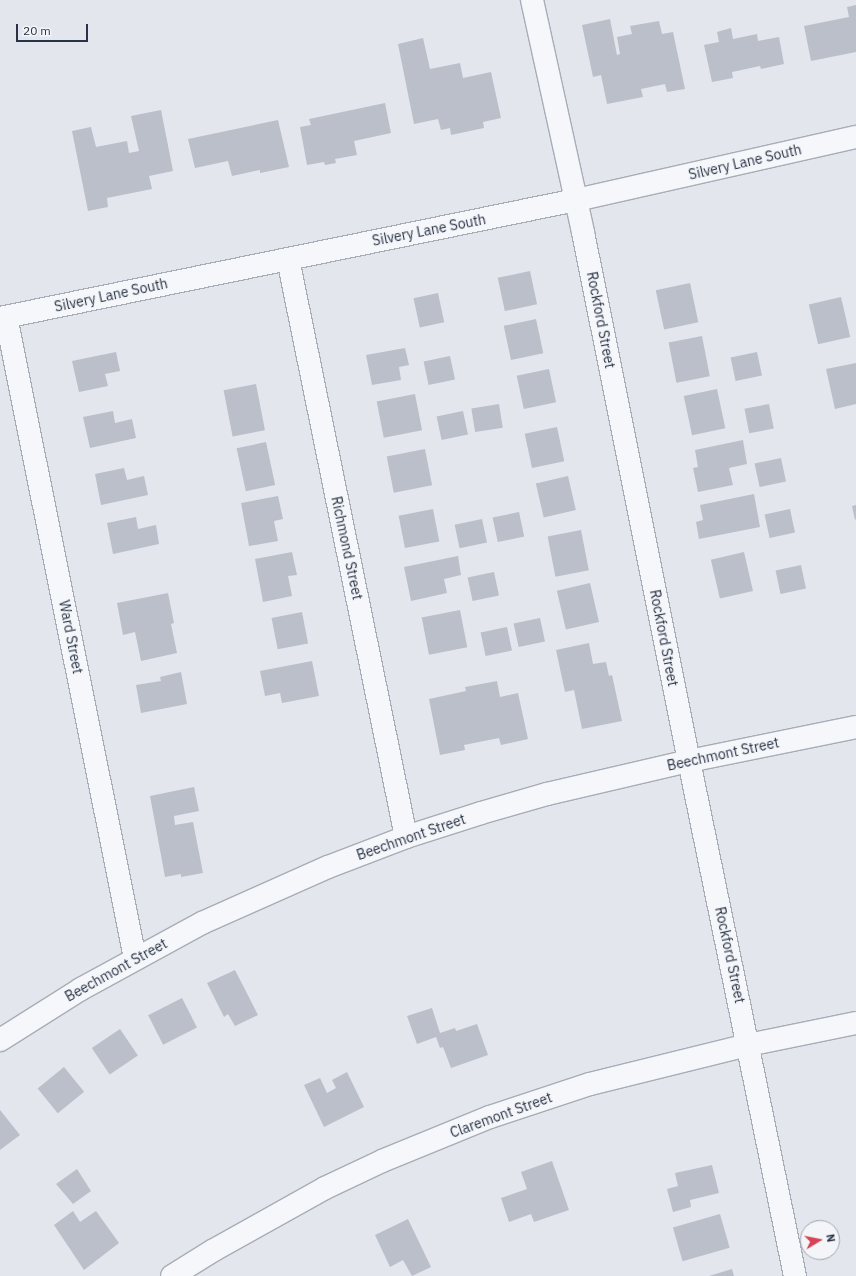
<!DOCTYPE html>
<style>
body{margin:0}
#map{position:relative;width:856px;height:1276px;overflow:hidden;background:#e3e6ec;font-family:"IBM Plex Sans",sans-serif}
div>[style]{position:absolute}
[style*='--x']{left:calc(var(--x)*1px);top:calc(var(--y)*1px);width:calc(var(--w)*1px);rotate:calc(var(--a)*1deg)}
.building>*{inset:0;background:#babfca;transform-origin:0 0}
.roads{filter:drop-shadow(1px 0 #a7adb7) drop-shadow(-1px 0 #a7adb7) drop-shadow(0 1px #a7adb7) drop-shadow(0 -1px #a7adb7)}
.street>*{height:22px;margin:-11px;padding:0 11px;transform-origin:11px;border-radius:11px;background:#f6f7fa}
span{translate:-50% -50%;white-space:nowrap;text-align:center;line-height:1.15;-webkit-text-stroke:3px #f3f5f9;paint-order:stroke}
.street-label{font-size:14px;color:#293345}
.north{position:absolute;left:800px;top:1220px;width:40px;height:40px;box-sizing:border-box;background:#f3f5f9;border:1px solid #a2a7b1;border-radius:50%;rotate:80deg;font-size:11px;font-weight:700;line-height:16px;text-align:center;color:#293345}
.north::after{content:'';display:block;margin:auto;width:14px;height:18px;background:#d74254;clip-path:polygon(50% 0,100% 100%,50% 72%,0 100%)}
.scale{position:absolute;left:16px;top:24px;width:72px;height:18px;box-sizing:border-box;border:2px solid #293345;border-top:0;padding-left:5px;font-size:12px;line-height:14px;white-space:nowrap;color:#293345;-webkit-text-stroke:3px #f3f5f9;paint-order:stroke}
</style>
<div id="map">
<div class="building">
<i style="clip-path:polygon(856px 5px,856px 52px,811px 61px,804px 26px,849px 17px,847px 7px)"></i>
<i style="clip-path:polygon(610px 19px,617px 55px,620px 54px,617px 37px,632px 34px,630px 26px,659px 21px,662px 34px,673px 32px,685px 89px,667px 92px,665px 84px,641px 89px,643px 97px,607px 104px,601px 75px,593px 77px,582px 25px)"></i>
<i style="clip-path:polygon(731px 28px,733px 39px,757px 34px,758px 41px,779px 37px,784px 64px,761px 69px,760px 66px,732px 72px,733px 78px,712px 82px,704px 45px,719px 42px,717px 32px)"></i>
<i style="clip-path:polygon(423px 38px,430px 69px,460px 63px,463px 78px,491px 72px,501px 118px,483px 122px,484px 128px,451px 135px,450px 128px,441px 130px,438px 119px,414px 124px,398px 44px)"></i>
<i style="clip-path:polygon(385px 103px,391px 133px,354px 141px,357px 155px,335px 159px,336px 163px,325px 165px,324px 162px,307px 165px,300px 127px,311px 125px,309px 119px)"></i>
<i style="clip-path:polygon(161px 110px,173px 171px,149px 176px,152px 189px,107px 198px,108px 207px,88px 211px,72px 131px,91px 127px,96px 147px,127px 141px,129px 153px,139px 151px,131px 116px)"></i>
<i style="clip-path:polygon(278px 120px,289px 167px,260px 173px,260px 170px,232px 176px,228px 161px,195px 168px,188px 139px)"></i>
<i style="left:530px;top:271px;width:34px;height:33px;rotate:78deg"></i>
<i style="left:690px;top:283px;width:40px;height:35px;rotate:78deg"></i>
<i style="left:438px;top:293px;width:30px;height:25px;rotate:78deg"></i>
<i style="left:841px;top:297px;width:41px;height:33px;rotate:77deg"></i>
<i style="left:536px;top:319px;width:35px;height:33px;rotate:78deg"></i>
<i style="left:702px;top:336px;width:41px;height:34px;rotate:79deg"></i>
<i style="clip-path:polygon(405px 348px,409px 365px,399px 367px,401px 380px,372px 385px,366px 355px)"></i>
<i style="clip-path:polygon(116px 352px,120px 371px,105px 374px,108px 386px,79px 392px,72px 361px)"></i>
<i style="left:757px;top:352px;width:24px;height:27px;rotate:78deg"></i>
<i style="left:450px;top:356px;width:24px;height:27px;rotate:78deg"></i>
<i style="clip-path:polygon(856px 363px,856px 404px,835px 409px,826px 369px)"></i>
<i style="left:549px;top:369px;width:34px;height:33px;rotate:78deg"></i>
<i style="left:256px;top:384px;width:47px;height:33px;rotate:79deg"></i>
<i style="left:717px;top:389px;width:40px;height:34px;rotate:78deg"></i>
<i style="left:415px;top:394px;width:37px;height:39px;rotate:79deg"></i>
<i style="left:499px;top:404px;width:24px;height:28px;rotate:81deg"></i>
<i style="left:769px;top:404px;width:25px;height:25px;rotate:79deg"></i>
<i style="clip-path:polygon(113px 411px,115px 423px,132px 419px,136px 438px,90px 448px,83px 417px)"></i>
<i style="left:463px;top:411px;width:24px;height:27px;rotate:78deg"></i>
<i style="left:557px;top:427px;width:35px;height:33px;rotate:78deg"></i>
<i style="clip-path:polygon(743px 440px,747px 464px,729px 468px,733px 485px,698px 492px,693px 468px,698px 467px,695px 450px)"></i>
<i style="left:266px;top:442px;width:44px;height:30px;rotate:78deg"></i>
<i style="left:425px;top:449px;width:37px;height:39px;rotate:79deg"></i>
<i style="left:781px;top:458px;width:24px;height:27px;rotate:78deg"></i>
<i style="clip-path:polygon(124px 468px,127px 480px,144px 476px,148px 495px,101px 505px,95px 474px)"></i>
<i style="left:568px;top:476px;width:35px;height:33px;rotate:77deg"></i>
<i style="clip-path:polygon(754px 494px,760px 527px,699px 539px,696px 522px,703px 520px,700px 505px)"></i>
<i style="clip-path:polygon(278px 496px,283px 519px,274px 521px,278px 541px,249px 546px,241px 503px)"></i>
<i style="clip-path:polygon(856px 505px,856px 519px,855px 520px,852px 506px)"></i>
<i style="left:433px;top:509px;width:33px;height:35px;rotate:79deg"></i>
<i style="left:790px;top:509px;width:24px;height:26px;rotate:78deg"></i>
<i style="left:519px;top:512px;width:25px;height:27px;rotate:78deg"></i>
<i style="clip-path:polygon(136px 517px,138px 529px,156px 525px,159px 544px,113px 554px,107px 523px)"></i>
<i style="left:482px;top:519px;width:24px;height:28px;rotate:78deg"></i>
<i style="left:581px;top:530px;width:41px;height:34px;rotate:79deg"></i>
<i style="clip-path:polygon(292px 552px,297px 575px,288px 576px,292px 596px,263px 602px,255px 559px)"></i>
<i style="left:744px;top:552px;width:40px;height:34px;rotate:77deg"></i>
<i style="clip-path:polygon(458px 556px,461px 575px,444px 579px,447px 593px,411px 601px,404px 567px)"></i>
<i style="left:801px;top:565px;width:24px;height:26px;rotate:78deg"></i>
<i style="left:494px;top:572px;width:24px;height:27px;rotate:78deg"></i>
<i style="left:590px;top:583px;width:40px;height:34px;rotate:77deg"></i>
<i style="clip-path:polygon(168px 593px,174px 623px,171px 624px,177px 653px,141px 661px,135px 632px,123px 635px,117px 603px)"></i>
<i style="left:460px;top:610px;width:38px;height:39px;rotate:79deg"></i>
<i style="left:302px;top:612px;width:32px;height:31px;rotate:79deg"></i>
<i style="left:540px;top:618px;width:24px;height:27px;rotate:78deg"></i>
<i style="left:507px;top:627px;width:24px;height:27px;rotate:78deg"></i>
<i style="clip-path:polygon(589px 643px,593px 664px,606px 662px,609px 676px,612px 675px,622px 721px,582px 729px,574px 690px,565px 692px,556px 650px)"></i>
<i style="clip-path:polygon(312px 661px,319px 696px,282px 703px,280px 693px,265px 696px,260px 671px)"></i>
<i style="clip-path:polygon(181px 672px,187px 704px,141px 713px,136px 685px,161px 681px,160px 677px)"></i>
<i style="clip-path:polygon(497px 681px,500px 697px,518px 693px,528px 739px,501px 745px,499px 738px,464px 745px,465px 750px,440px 755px,429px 699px,466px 691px,465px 687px)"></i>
<i style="clip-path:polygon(194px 787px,199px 811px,174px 816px,175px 825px,193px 822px,203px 873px,181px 877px,181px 874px,165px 877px,150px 796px)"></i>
<i style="clip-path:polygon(235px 970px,258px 1015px,235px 1026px,228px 1014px,224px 1017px,207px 983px)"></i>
<i style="left:182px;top:998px;width:33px;height:38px;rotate:63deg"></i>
<i style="clip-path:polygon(432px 1008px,440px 1033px,455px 1028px,456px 1031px,477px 1024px,488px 1055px,451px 1068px,443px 1047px,440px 1048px,436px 1037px,417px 1044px,407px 1016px)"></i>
<i style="left:120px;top:1029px;width:32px;height:34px;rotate:56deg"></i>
<i style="left:64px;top:1067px;width:32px;height:34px;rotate:51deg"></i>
<i style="clip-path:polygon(347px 1072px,364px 1107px,324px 1127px,304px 1085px,320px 1078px,327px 1093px,336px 1088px,332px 1080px)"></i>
<i style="clip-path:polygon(0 1110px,20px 1135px,0 1150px)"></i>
<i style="clip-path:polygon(552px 1161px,569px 1210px,534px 1222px,531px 1214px,509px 1222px,501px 1198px,527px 1189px,521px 1172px)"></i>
<i style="clip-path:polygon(712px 1165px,719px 1193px,690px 1200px,691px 1207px,673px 1212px,667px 1189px,678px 1186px,675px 1173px)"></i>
<i style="clip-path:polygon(77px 1169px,91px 1191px,73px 1204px,56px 1184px)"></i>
<i style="clip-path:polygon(73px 1211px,80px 1222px,96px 1211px,119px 1243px,84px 1270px,54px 1225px)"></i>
<i style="left:720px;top:1214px;width:35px;height:49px;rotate:74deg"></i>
<i style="clip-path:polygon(408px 1219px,431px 1267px,412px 1276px,403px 1260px,390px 1267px,375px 1235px)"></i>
<i style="clip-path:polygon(732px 1269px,734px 1276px,709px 1276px)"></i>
</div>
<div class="roads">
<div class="street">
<i style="--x:532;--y:0;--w:238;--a:77.6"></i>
<i style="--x:583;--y:232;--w:540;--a:78.67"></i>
<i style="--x:689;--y:761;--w:526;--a:78.37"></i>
<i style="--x:288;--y:259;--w:590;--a:78.46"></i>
<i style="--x:6;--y:317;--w:654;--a:78.62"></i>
<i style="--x:0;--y:318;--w:588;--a:-11.58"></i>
<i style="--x:576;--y:200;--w:287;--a:-12.7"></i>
<i style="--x:0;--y:1040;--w:96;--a:-32.2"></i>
<i style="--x:81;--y:989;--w:138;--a:-28.6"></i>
<i style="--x:202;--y:923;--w:138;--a:-24"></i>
<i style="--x:328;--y:867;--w:84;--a:-21"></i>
<i style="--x:406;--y:837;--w:79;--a:-17.7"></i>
<i style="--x:481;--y:813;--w:69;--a:-16.1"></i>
<i style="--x:547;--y:794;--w:146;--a:-13.1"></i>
<i style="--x:689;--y:761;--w:170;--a:-11.5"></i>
<i style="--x:172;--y:1276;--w:49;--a:-31.8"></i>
<i style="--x:214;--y:1250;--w:127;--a:-29.2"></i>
<i style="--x:325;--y:1188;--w:63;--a:-25.3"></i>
<i style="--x:382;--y:1161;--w:117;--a:-22.2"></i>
<i style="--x:490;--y:1117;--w:105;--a:-18.3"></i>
<i style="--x:590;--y:1084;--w:163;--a:-13.9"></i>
<i style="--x:748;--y:1045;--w:110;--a:-11.5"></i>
</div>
</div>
<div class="street-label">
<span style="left:745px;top:162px;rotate:-13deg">Silvery Lane South</span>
<span style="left:429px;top:230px;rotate:-11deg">Silvery Lane South</span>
<span style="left:111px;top:295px;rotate:-12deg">Silvery Lane South</span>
<span style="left:601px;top:320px;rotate:79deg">Rockford Street</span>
<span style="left:347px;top:548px;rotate:78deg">Richmond Street</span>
<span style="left:71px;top:637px;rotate:79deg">Ward Street</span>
<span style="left:664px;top:638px;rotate:79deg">Rockford Street</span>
<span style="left:723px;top:754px;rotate:-12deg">Beechmont Street</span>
<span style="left:411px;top:837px;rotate:-19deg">Beechmont Street</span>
<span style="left:730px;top:955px;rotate:78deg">Rockford Street</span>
<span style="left:116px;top:970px;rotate:-29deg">Beechmont Street</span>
<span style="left:501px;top:1115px;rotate:-20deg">Claremont Street</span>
</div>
<div class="north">N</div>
<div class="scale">20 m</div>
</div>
